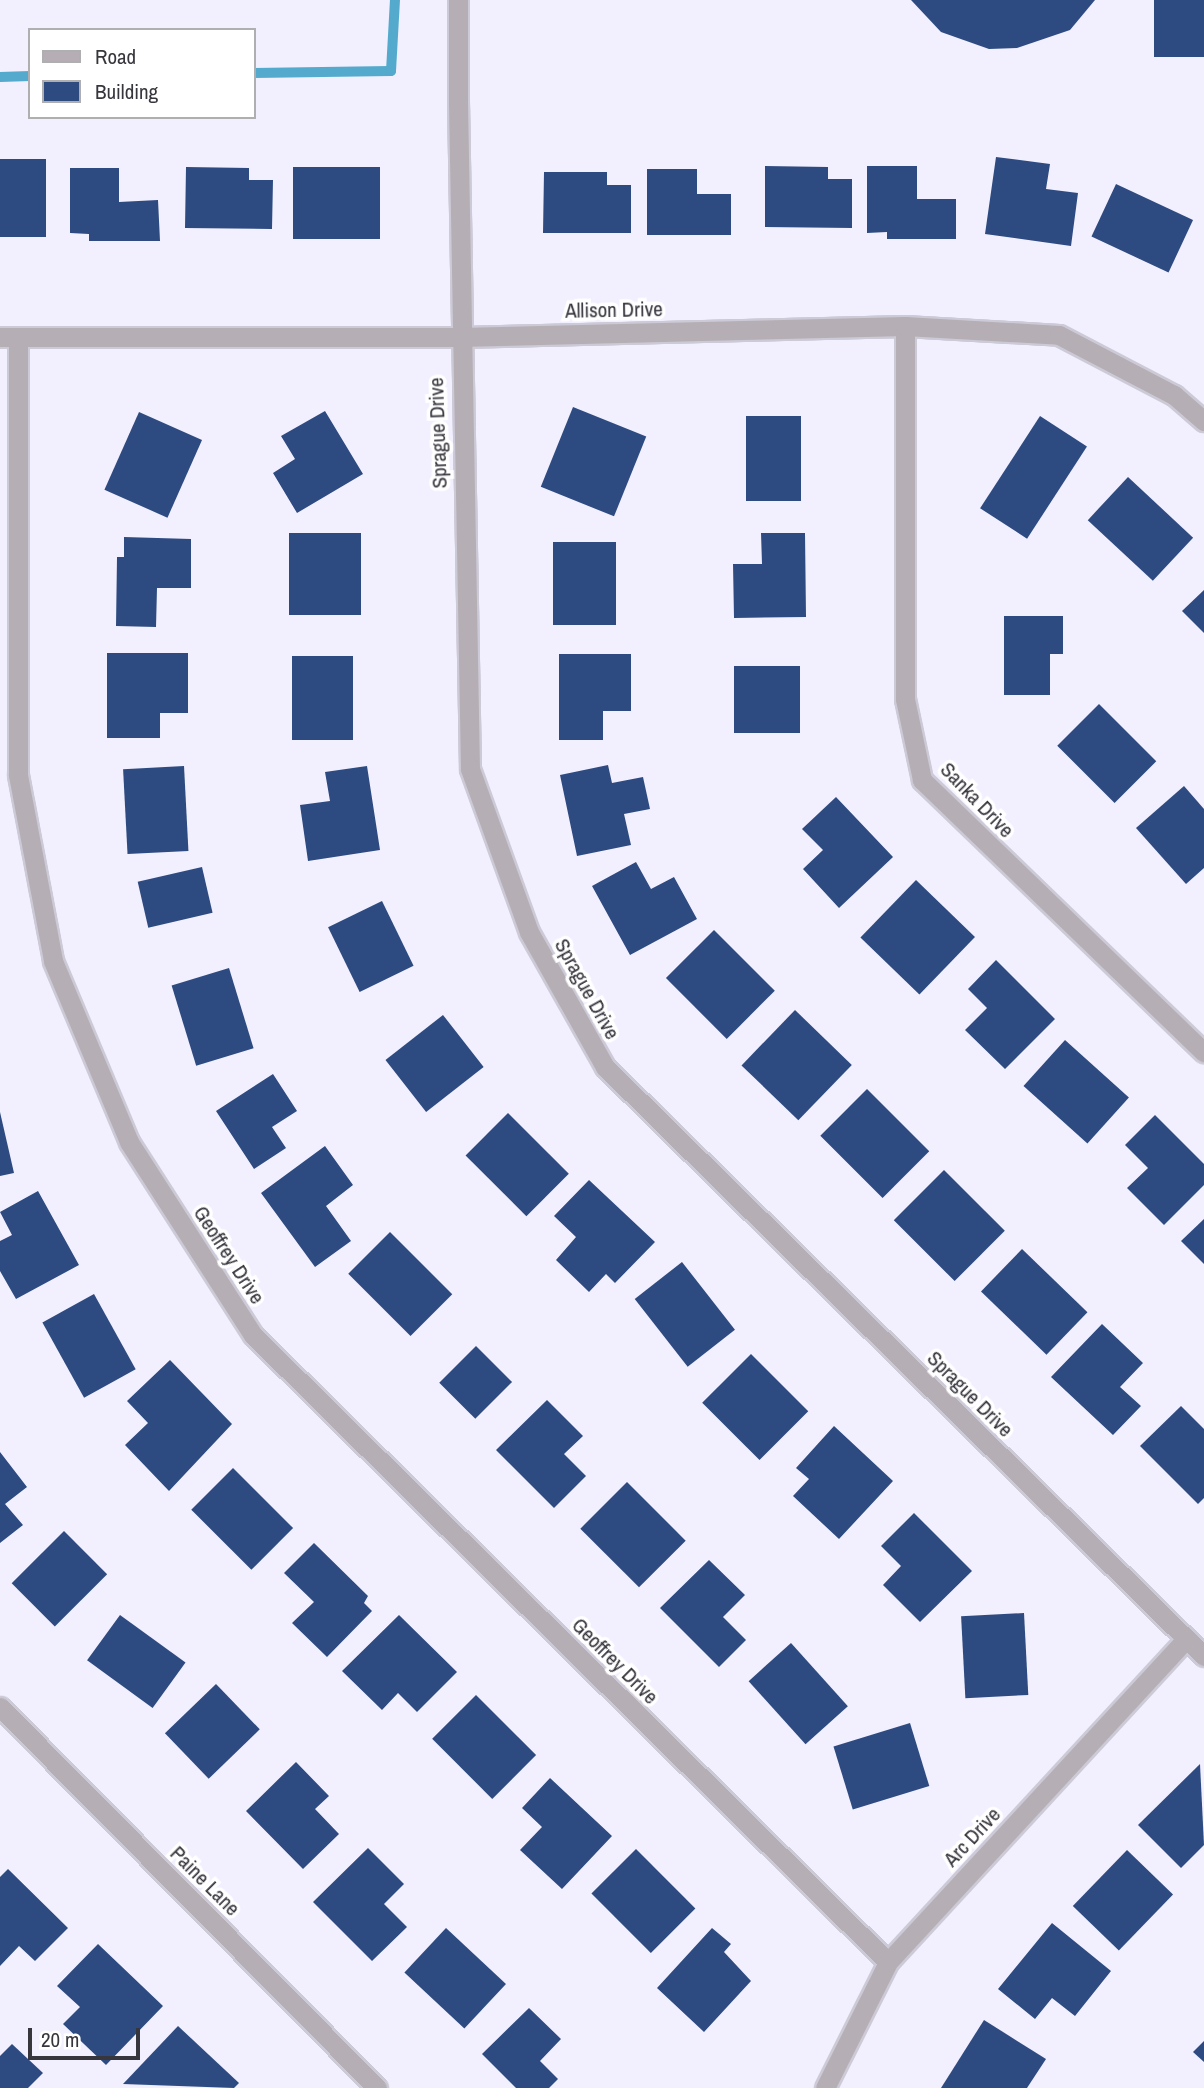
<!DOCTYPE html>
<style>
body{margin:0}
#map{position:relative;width:1204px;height:2088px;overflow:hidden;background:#f2effe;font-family:"Archivo Narrow",sans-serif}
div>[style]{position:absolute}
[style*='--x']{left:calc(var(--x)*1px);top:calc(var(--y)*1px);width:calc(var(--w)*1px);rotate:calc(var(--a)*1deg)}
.stream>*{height:10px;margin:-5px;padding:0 5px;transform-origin:5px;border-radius:5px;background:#53aacc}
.building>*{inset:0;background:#2d4b80;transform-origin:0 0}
.roads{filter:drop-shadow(2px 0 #cdcad7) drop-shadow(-2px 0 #cdcad7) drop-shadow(0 2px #cdcad7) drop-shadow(0 -2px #cdcad7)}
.service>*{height:19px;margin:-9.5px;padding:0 9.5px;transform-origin:9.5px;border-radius:9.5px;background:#b5aeb4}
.minor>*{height:19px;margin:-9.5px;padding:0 9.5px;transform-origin:9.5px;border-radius:9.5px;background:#b5aeb4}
span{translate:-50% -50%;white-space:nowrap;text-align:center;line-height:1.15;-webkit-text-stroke:7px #fff;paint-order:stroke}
.street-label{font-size:21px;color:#37363d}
.legend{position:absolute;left:28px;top:28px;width:228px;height:91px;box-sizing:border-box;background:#fff;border:2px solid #afafb1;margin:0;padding:9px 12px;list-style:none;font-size:21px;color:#37363d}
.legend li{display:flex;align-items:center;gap:14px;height:35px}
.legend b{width:35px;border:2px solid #afafb1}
.scale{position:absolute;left:28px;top:2028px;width:112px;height:32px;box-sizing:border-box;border:4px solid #37363d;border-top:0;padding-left:9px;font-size:21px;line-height:24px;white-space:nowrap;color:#37363d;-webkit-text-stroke:5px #fff;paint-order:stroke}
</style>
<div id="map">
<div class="stream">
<i style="--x:254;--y:73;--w:137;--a:-0.8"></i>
<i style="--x:391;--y:71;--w:71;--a:-86.8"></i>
<i style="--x:0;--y:77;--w:30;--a:-2"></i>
</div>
<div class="building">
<i style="clip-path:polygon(911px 0,1095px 0,1070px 30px,1017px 48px,989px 49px,941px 32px)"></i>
<i style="left:1154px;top:0;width:50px;height:57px"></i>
<i style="clip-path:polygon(996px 157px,1050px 164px,1046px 189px,1078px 193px,1071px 246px,985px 234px)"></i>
<i style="left:0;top:159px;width:46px;height:78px"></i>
<i style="clip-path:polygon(765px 166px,828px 167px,828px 179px,852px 179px,852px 228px,765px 227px)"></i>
<i style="clip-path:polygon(867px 166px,917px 166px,917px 199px,956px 199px,956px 239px,887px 239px,887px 232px,867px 233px)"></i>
<i style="clip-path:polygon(186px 167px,249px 168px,249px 180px,273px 180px,272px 229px,185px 228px)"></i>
<i style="left:293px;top:167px;width:87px;height:72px"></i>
<i style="clip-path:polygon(70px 168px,119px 168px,119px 202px,158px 200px,160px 241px,89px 241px,89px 234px,70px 233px)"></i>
<i style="clip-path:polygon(647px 169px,697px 169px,697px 194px,731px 194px,731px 235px,647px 235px)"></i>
<i style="clip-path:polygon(544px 172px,607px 172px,607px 185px,631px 185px,631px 233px,543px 233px)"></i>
<i style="left:1116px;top:184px;width:85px;height:58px;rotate:25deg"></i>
<i style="left:573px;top:407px;width:79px;height:86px;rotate:22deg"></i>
<i style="clip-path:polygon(325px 411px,363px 474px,297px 513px,273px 473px,295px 459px,281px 436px)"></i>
<i style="left:139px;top:412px;width:69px;height:85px;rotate:24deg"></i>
<i style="left:746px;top:416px;width:55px;height:85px"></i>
<i style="left:1040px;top:416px;width:56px;height:110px;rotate:33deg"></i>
<i style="left:1128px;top:477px;width:89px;height:59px;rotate:43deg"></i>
<i style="left:289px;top:533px;width:72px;height:82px"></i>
<i style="clip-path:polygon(761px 533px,805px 533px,806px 617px,734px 618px,733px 564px,762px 564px)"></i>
<i style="clip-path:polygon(124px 537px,191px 539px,191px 588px,157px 588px,156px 627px,116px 626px,117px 557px,124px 557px)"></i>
<i style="left:553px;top:542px;width:63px;height:83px"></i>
<i style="clip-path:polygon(1204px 590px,1204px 633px,1182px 611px)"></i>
<i style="clip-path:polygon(1004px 616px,1063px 616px,1063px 654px,1050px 654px,1050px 695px,1004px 695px)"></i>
<i style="clip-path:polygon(107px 653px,188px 653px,188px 713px,160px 713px,160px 738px,107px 738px)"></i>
<i style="clip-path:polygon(559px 654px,631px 654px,631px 711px,603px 711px,603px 740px,559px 740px)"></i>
<i style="left:292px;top:656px;width:61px;height:84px"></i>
<i style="left:734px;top:666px;width:66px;height:67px"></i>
<i style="left:1099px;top:704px;width:81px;height:59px;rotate:45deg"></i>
<i style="clip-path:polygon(608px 765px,612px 783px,643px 777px,650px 809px,624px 814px,631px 845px,577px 856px,560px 775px)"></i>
<i style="left:184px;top:766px;width:85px;height:61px;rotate:87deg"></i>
<i style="clip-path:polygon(367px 766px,380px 850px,308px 861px,300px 805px,330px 801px,325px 772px)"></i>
<i style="clip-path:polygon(1184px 786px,1204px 809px,1204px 868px,1186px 884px,1136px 828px)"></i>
<i style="clip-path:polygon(836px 797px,893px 857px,839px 908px,803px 869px,823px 850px,802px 829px)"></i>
<i style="clip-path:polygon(636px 862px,651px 889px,674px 877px,697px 919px,630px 955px,592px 886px)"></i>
<i style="left:202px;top:867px;width:47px;height:66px;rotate:77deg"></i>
<i style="left:916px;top:880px;width:82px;height:80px;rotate:44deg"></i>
<i style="left:382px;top:901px;width:72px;height:60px;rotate:64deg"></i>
<i style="left:714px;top:930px;width:86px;height:68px;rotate:45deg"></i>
<i style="clip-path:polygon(996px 960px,1055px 1019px,1005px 1069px,965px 1030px,987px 1008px,968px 989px)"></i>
<i style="left:229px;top:968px;width:84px;height:60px;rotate:73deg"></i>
<i style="left:795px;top:1010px;width:79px;height:77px;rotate:44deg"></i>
<i style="left:443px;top:1015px;width:66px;height:73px;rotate:52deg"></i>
<i style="left:1065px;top:1040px;width:86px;height:62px;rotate:42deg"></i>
<i style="clip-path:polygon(273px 1074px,297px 1111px,272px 1127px,286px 1148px,254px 1169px,216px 1111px)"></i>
<i style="left:867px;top:1089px;width:88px;height:66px;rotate:45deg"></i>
<i style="clip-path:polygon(0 1112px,14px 1173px,0 1176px)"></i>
<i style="left:508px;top:1113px;width:86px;height:60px;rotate:45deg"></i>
<i style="clip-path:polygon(1155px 1115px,1204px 1164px,1204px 1185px,1164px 1225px,1127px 1188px,1148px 1168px,1125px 1145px)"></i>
<i style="clip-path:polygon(325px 1146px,353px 1185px,326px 1206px,351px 1241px,315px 1267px,261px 1193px)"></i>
<i style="left:944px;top:1170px;width:86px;height:71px;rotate:45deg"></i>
<i style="clip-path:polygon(589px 1180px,655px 1242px,615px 1283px,606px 1274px,589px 1292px,556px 1260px,576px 1237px,554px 1216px)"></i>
<i style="clip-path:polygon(38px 1191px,79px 1265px,16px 1299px,0 1271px,0 1241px,12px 1235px,0 1212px)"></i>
<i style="clip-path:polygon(1204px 1219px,1204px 1264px,1181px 1241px)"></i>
<i style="left:390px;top:1232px;width:88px;height:59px;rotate:45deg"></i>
<i style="left:1022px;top:1249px;width:91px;height:59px;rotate:44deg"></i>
<i style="left:682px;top:1262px;width:86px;height:60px;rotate:52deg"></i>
<i style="left:94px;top:1294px;width:86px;height:59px;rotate:61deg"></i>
<i style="clip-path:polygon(1102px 1324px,1143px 1363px,1120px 1387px,1141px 1406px,1113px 1435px,1051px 1377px)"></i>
<i style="left:476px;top:1346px;width:51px;height:52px;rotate:45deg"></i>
<i style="left:751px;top:1354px;width:81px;height:69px;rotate:45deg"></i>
<i style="clip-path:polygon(170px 1360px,232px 1424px,169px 1491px,125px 1445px,148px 1423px,127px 1401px)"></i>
<i style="clip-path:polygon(547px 1400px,583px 1436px,564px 1454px,586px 1476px,554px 1508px,496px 1450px)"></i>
<i style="clip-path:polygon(1181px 1406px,1204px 1429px,1204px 1498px,1198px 1504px,1140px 1446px)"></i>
<i style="clip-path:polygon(834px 1426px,893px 1481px,839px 1539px,793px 1496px,809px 1479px,796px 1468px)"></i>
<i style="clip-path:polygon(0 1452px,27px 1487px,5px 1504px,23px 1525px,0 1543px)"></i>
<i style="left:233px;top:1468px;width:85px;height:59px;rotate:45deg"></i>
<i style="left:627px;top:1482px;width:83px;height:66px;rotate:45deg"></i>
<i style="clip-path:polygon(914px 1513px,972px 1571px,920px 1622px,883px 1585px,901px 1566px,881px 1546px)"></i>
<i style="left:64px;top:1531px;width:61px;height:74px;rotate:45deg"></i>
<i style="clip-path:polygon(314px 1543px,368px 1596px,364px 1603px,372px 1611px,327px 1657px,292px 1623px,314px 1602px,284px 1573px)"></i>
<i style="clip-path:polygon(709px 1560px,745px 1595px,723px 1617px,746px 1640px,719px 1667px,660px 1608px)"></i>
<i style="left:1024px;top:1613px;width:82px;height:63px;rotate:87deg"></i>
<i style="left:120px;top:1615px;width:81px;height:56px;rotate:36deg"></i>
<i style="clip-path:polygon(399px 1615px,457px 1672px,417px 1712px,398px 1693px,382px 1710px,342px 1671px)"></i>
<i style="left:791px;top:1643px;width:85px;height:57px;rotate:48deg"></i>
<i style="left:216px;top:1684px;width:63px;height:71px;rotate:46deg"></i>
<i style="left:476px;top:1695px;width:85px;height:62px;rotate:45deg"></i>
<i style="left:910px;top:1723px;width:66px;height:80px;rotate:73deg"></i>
<i style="clip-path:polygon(296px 1762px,329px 1796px,315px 1809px,339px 1834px,303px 1869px,246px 1811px)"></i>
<i style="clip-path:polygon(1200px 1764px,1204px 1845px,1181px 1868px,1138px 1825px)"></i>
<i style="clip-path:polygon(550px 1778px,612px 1836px,562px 1889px,520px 1850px,542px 1827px,522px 1808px)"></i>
<i style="clip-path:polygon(368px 1848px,404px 1884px,384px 1904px,407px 1927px,372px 1961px,313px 1902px)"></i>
<i style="left:636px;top:1849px;width:84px;height:63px;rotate:45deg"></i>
<i style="left:1127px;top:1850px;width:64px;height:78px;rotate:44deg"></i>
<i style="clip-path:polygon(8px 1869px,68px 1928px,35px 1961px,19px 1946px,0 1966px,0 1877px)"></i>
<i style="clip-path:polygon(1052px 1923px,1111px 1971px,1075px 2016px,1052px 1998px,1035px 2019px,998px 1989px)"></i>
<i style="left:446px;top:1928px;width:82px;height:61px;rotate:43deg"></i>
<i style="clip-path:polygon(712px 1928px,731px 1944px,724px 1952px,751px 1981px,704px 2032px,657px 1988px)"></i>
<i style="clip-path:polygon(98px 1944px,163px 2006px,106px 2065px,63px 2024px,80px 2007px,57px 1986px)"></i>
<i style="clip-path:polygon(529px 2008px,561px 2039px,540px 2061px,558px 2079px,549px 2088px,516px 2088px,482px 2054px)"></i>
<i style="clip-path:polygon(984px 2020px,1046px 2059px,1027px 2088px,941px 2088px)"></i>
<i style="clip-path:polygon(178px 2026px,239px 2083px,234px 2088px,123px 2084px)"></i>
<i style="clip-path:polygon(1204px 2041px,1204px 2062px,1193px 2052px)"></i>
<i style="clip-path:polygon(12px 2044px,43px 2073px,28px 2088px,0 2088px,0 2056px)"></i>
</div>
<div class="roads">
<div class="service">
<i style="--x:458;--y:0;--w:102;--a:90"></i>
</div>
<div class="minor">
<i style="--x:458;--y:102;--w:667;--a:88.97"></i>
<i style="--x:470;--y:769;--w:173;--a:70.1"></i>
<i style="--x:529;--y:932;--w:155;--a:60.6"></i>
<i style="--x:605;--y:1067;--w:840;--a:44.52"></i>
<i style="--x:905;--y:326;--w:373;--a:90"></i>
<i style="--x:905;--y:699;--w:83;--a:78.1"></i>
<i style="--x:922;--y:780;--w:392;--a:44"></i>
<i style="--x:0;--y:337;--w:458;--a:0"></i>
<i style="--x:458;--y:337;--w:447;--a:-1.4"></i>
<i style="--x:905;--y:326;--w:154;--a:3.3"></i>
<i style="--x:1059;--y:335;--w:130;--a:27.6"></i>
<i style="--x:1174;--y:395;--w:40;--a:41"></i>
<i style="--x:18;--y:337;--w:438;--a:90"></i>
<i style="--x:18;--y:775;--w:189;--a:79.3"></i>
<i style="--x:53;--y:961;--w:196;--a:67.2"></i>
<i style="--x:129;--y:1142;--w:229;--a:57.3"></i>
<i style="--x:253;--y:1335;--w:892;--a:44.64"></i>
<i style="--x:0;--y:1707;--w:536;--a:45.3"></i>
<i style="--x:825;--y:2088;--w:141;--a:-63.4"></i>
<i style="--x:888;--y:1962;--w:439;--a:-47.3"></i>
</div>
</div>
<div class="street-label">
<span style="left:614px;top:310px;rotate:-1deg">Allison Drive</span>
<span style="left:438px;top:433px;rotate:-92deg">Sprague Drive</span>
<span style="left:977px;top:800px;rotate:46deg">Sanka Drive</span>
<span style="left:587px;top:989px;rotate:61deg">Sprague Drive</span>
<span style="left:229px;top:1255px;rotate:57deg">Geoffrey Drive</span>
<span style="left:970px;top:1394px;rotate:45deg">Sprague Drive</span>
<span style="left:615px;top:1661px;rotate:45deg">Geoffrey Drive</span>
<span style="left:972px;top:1837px;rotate:-47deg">Arc Drive</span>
<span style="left:205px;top:1881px;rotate:45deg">Paine Lane</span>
</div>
<ul class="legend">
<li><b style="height:9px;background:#b5aeb4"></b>Road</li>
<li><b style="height:19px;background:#2d4b80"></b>Building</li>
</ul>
<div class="scale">20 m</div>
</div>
